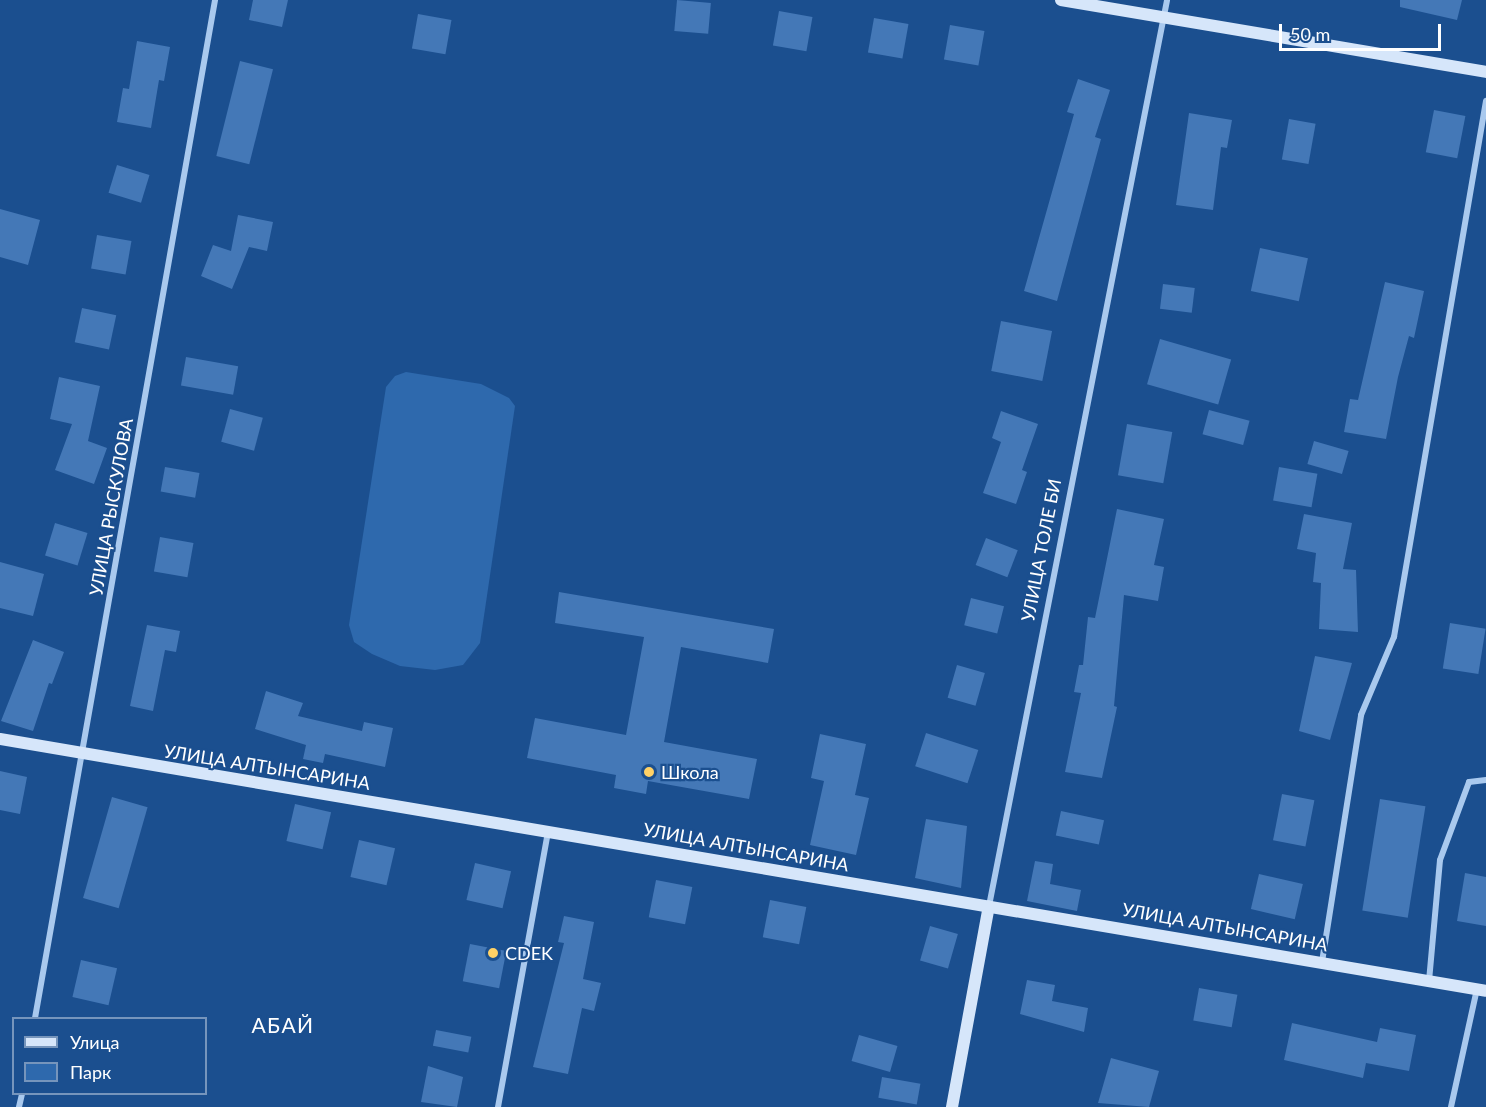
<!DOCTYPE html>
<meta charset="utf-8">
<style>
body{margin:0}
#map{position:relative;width:1486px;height:1107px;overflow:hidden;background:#1b4f8f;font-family:Lato,sans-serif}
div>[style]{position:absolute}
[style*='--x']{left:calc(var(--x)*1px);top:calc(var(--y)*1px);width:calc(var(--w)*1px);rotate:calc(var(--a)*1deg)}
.green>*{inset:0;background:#2e69ad}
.building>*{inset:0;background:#4478b7;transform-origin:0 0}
.street>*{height:6px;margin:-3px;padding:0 3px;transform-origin:3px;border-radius:3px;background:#a9c9ee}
.secondary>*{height:12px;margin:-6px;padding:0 6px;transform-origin:6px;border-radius:6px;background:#d6e6fa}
.dots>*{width:16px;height:16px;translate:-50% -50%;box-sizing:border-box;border:3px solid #1b4f8f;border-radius:50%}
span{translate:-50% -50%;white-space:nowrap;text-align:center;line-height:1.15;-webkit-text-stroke:4.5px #1b4f8f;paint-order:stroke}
.street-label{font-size:18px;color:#fff}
.poi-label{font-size:18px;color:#fff}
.left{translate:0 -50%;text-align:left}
.quarter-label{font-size:21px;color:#fff;letter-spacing:1.5px}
.legend{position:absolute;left:12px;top:1017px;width:195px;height:78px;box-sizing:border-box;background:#1b4f8f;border:2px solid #7695bc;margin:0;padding:8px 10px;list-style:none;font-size:18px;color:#fff}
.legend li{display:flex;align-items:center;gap:12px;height:30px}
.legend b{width:30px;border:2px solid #7695bc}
.scale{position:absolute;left:1279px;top:24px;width:162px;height:27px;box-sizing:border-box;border:3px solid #fff;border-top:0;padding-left:8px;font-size:18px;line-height:21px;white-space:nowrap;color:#fff;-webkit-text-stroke:4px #1b4f8f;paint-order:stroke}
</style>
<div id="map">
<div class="green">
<i style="clip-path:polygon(406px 372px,481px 384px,509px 398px,515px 406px,480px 643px,463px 665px,435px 670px,400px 666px,372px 654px,354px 642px,349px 625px,386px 387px,395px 376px)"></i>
</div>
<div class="building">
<i style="clip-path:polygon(253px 0,288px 0,282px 27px,249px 20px)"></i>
<i style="left:677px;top:0;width:34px;height:31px;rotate:5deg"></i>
<i style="clip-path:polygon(1400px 0,1462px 0,1457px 20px,1400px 7px)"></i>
<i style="left:779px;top:11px;width:34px;height:35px;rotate:10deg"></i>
<i style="left:418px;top:14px;width:34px;height:35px;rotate:10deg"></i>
<i style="left:874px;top:18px;width:35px;height:35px;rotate:10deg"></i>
<i style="left:950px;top:25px;width:35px;height:35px;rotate:10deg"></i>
<i style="clip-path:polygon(137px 41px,170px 47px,164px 81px,159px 80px,151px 128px,117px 122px,123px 88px,129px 89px)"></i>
<i style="left:240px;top:61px;width:34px;height:98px;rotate:14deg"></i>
<i style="clip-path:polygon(1078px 79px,1110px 90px,1095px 137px,1101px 139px,1057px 301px,1024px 291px,1074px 114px,1067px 112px)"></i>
<i style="left:1434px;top:110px;width:32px;height:43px;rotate:11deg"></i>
<i style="clip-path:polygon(1189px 113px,1232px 120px,1227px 148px,1221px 147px,1213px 210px,1176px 205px)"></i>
<i style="left:1289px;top:119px;width:27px;height:41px;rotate:10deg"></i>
<i style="left:117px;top:165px;width:34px;height:29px;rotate:17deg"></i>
<i style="clip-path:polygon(0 209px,40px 220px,28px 265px,0 257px)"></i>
<i style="clip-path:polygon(238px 215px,273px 222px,267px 251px,249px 247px,232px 289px,201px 276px,213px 245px,231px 251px)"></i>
<i style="left:97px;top:235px;width:35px;height:34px;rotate:10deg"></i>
<i style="left:1260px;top:248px;width:49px;height:44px;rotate:12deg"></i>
<i style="clip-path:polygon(1385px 282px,1424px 291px,1414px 338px,1409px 336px,1398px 377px,1386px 439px,1344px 432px,1350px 399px,1358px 400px)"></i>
<i style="left:1163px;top:284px;width:32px;height:25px;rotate:7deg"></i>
<i style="left:82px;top:308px;width:35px;height:35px;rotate:12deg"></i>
<i style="left:1001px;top:321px;width:52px;height:51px;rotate:11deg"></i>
<i style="left:1160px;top:339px;width:74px;height:47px;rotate:16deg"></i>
<i style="left:186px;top:357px;width:53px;height:29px;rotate:10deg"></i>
<i style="clip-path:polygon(59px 377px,100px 386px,88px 441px,107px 448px,94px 484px,55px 470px,72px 424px,50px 419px)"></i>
<i style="left:230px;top:409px;width:34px;height:34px;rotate:15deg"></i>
<i style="left:1209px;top:410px;width:42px;height:25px;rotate:15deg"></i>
<i style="clip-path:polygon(1001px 411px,1038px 424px,1022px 470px,1027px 472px,1016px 504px,983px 493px,1001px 442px,992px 438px)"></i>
<i style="left:1127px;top:424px;width:46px;height:52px;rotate:10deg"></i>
<i style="left:1314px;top:441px;width:36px;height:24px;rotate:16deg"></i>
<i style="left:165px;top:467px;width:35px;height:25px;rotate:10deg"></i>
<i style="left:1279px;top:467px;width:39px;height:34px;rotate:10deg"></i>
<i style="clip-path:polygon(1117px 509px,1164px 519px,1154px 565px,1164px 567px,1158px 601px,1124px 595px,1114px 706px,1117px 707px,1102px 778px,1065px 772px,1081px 693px,1074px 692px,1079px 665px,1083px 665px,1088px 617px,1095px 618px)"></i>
<i style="clip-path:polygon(1304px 514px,1352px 523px,1343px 569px,1356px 570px,1358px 632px,1319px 629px,1321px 583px,1313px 582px,1316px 553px,1297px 549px)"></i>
<i style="left:55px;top:523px;width:34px;height:34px;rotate:17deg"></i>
<i style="left:160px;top:537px;width:34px;height:35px;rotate:10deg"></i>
<i style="left:986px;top:538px;width:34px;height:29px;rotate:21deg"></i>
<i style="clip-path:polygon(0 562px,44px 574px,33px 616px,0 608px)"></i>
<i style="clip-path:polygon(559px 592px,774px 629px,768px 663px,681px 647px,664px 742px,757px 759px,749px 799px,648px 781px,646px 794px,614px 788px,616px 775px,527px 758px,535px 718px,626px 735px,644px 637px,555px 623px)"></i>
<i style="left:971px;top:598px;width:34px;height:28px;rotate:14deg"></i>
<i style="left:1450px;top:623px;width:36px;height:46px;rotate:9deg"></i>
<i style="clip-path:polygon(147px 625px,180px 631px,176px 652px,165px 650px,153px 711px,130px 706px)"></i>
<i style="clip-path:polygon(33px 640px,64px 652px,52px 684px,49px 683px,33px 731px,1px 721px)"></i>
<i style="clip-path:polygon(1315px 656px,1352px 663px,1330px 740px,1299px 731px)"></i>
<i style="left:957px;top:665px;width:29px;height:34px;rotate:16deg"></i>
<i style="clip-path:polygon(266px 691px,303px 703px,298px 716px,362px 731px,364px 722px,393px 728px,385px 767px,325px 754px,323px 763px,303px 759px,306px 745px,255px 729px)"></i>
<i style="left:926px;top:733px;width:55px;height:35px;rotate:18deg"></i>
<i style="clip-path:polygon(820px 734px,866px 744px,855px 795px,869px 798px,856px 855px,810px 845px,824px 781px,811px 778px)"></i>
<i style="clip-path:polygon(0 771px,27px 777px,20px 814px,0 810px)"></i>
<i style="left:1282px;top:794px;width:33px;height:47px;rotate:11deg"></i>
<i style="left:112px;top:797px;width:37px;height:105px;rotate:16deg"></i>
<i style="left:1380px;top:799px;width:46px;height:113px;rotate:9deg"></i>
<i style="left:295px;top:804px;width:37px;height:38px;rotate:13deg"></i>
<i style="left:1061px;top:811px;width:44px;height:25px;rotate:12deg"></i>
<i style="clip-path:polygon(926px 819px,967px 826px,961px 888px,915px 878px)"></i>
<i style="left:359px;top:840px;width:37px;height:38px;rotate:13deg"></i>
<i style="clip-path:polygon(1035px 861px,1053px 864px,1050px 884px,1081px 890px,1077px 911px,1027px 901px)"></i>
<i style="left:475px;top:863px;width:37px;height:38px;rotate:13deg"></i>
<i style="clip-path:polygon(1465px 873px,1486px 877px,1486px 926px,1457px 921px)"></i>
<i style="left:1259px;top:874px;width:45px;height:36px;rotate:13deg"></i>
<i style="left:656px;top:880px;width:37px;height:38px;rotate:11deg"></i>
<i style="left:770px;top:900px;width:37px;height:38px;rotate:11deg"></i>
<i style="clip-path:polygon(564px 916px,594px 922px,583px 979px,601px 983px,594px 1011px,582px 1008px,568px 1074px,533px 1067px,564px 943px,558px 942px)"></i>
<i style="left:930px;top:926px;width:29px;height:36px;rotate:16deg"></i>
<i style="left:470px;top:944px;width:37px;height:38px;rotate:11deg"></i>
<i style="left:81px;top:960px;width:37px;height:38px;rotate:13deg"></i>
<i style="clip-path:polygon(1027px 980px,1055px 985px,1052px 1001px,1088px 1008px,1084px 1032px,1020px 1014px)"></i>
<i style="left:1199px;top:988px;width:39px;height:33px;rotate:10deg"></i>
<i style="clip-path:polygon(1292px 1023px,1377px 1042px,1380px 1028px,1416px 1035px,1409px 1071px,1366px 1063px,1363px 1078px,1284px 1060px)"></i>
<i style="left:436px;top:1030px;width:36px;height:16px;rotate:11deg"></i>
<i style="left:859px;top:1035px;width:40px;height:27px;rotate:16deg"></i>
<i style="clip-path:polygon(1111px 1058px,1159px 1071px,1149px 1107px,1098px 1103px)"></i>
<i style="clip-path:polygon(428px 1066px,463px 1077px,457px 1107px,421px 1102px)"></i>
<i style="left:882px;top:1077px;width:39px;height:21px;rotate:10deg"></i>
</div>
<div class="street">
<i style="--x:989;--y:906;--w:923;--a:-78.88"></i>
<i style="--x:1322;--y:962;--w:250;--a:-81"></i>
<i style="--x:1361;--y:715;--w:85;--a:-67.1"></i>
<i style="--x:1394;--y:637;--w:544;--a:-80.26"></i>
<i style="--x:1429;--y:981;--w:121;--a:-84.8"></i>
<i style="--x:1440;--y:860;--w:83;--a:-69.6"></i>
<i style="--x:1469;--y:782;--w:17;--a:-7"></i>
<i style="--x:35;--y:1018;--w:1034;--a:-79.97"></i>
<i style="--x:19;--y:1107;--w:13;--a:-77"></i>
<i style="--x:498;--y:1107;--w:280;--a:-79.7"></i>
<i style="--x:1451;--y:1107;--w:121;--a:-77.6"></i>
</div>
<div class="secondary">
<i style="--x:1061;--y:0;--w:431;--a:9.6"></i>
<i style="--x:0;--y:739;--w:1507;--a:9.62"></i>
<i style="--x:952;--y:1107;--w:204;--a:-79.6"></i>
</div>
<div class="dots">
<i style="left:649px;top:772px;background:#ffd166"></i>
<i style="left:493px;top:953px;background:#ffd166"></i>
</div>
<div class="street-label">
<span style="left:111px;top:507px;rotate:-80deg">УЛИЦА РЫСКУЛОВА</span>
<span style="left:1041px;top:550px;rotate:-79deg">УЛИЦА ТОЛЕ БИ</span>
<span style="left:267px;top:767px;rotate:9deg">УЛИЦА АЛТЫНСАРИНА</span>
<span style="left:746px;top:847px;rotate:10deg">УЛИЦА АЛТЫНСАРИНА</span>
<span style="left:1225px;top:927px;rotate:10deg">УЛИЦА АЛТЫНСАРИНА</span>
</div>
<div class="poi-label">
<span class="left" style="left:661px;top:772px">Школа</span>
<span class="left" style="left:505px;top:953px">CDEK</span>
</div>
<div class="quarter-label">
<span style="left:283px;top:1025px">АБАЙ</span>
</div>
<ul class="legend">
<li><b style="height:8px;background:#d6e6fa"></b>Улица</li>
<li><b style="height:16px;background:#2e69ad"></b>Парк</li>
</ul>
<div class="scale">50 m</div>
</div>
